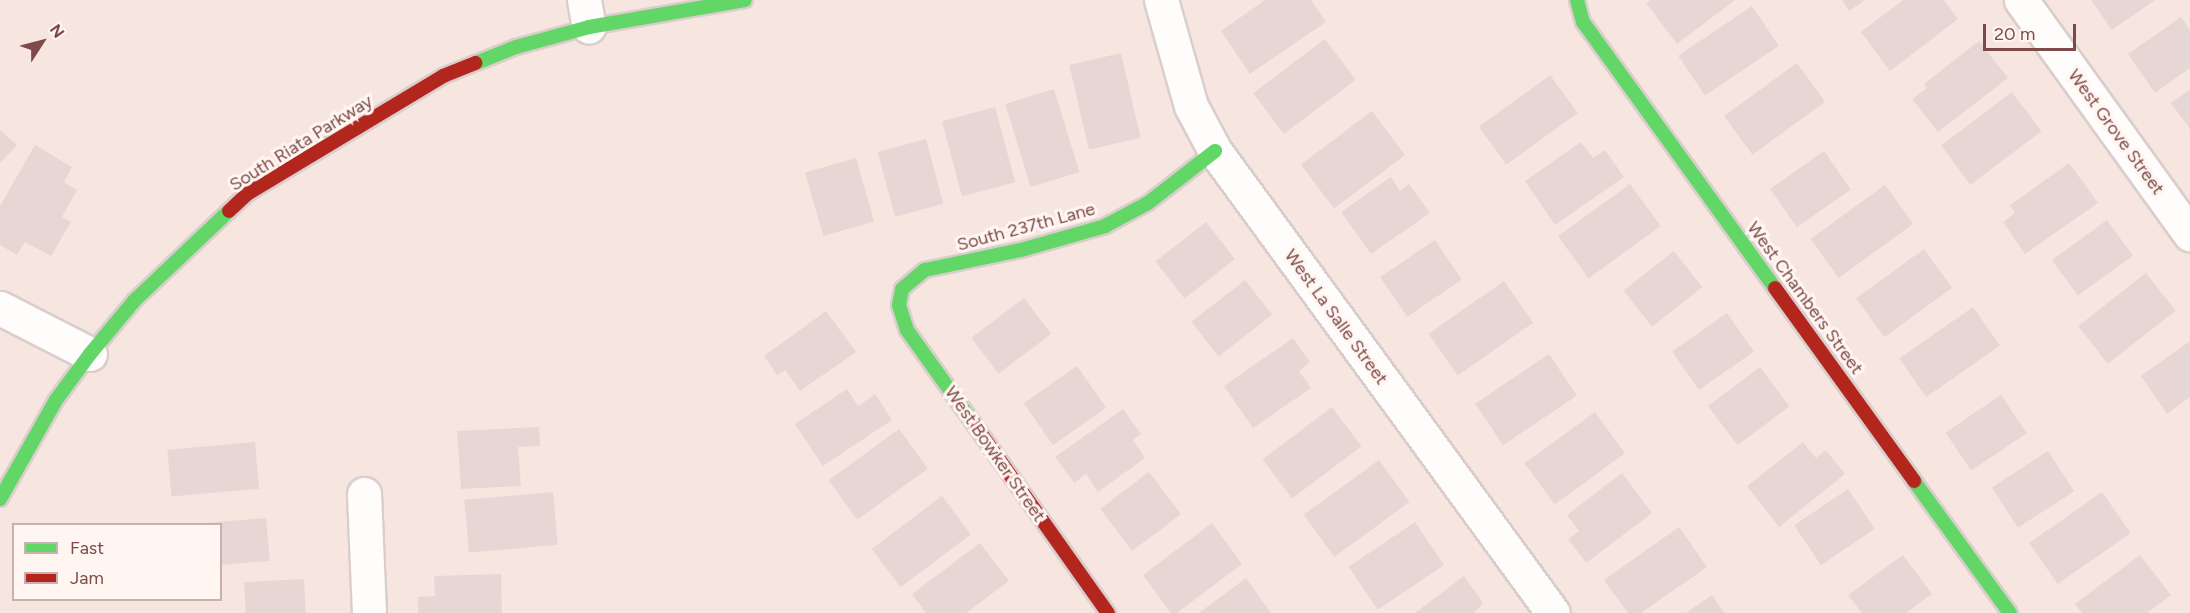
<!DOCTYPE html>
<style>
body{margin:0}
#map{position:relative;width:2190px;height:613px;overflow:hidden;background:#f9f1ee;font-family:Figtree,sans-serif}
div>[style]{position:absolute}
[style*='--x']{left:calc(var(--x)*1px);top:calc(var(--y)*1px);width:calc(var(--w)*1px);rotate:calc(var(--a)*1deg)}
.residential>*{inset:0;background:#f7e5e0}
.building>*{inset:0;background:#e6d7d5;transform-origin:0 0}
.roads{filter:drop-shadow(2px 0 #dacecc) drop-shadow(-2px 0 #dacecc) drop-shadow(0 2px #dacecc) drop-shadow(0 -2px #dacecc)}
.street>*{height:33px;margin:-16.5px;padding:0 16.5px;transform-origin:16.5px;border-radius:16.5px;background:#fefdfc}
.fast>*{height:14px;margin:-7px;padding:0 7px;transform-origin:7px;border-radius:7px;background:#63d668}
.jam>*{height:14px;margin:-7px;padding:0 7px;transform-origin:7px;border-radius:7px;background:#b3261e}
span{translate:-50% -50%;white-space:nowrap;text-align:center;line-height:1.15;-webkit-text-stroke:6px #fff6f2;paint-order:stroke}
.street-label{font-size:18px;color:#7d4a49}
.legend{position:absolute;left:12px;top:523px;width:210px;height:78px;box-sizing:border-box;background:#fff6f2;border:2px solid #cbb1ae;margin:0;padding:8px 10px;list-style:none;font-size:18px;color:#7d4a49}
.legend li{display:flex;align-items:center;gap:12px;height:30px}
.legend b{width:30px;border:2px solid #cbb1ae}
.north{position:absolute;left:12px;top:12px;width:60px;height:60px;-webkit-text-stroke:4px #fff6f2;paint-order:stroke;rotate:54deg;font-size:16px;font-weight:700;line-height:24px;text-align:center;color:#7d4a49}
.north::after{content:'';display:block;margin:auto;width:21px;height:27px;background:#7d4a49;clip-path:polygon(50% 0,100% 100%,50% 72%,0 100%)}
.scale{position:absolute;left:1983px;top:24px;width:93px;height:27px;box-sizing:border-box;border:3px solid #7d4a49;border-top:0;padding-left:8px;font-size:18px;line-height:21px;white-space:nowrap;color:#7d4a49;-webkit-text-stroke:4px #fff6f2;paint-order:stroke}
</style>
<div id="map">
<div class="residential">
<i style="clip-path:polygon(evenodd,0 0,2190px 0,2190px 613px,0 613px,0 0,14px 524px,220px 524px,220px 600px,14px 600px,14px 524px)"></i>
</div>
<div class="building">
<i style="clip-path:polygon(1265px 0,1311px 0,1326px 22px,1250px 74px,1221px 31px)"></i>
<i style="clip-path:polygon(1650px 0,1735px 0,1677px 44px,1646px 3px)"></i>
<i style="clip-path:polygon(1842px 0,1865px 0,1849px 11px)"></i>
<i style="clip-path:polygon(1903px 0,1944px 0,1958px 19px,1890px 71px,1861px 32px)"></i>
<i style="clip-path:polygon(2091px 0,2155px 0,2112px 30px)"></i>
<i style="left:1752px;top:6px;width:48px;height:89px;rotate:56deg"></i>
<i style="clip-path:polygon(2181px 17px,2190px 30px,2190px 68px,2155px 93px,2128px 54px)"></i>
<i style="left:1325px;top:39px;width:51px;height:90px;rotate:53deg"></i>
<i style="clip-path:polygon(1979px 41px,2008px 78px,1938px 132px,1912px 99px,1927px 88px,1924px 84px)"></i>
<i style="left:1121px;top:53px;width:87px;height:53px;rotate:77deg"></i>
<i style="left:1797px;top:63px;width:48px;height:90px;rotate:54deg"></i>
<i style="left:1550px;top:75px;width:47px;height:88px;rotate:54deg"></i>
<i style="left:1054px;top:89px;width:87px;height:51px;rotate:73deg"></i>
<i style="clip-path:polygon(2190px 90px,2190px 129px,2171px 103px)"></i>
<i style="left:2012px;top:92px;width:49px;height:89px;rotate:53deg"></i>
<i style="left:995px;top:107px;width:78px;height:55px;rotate:75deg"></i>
<i style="left:1372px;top:111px;width:55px;height:89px;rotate:53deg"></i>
<i style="clip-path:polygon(0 130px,17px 145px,0 163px)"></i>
<i style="left:926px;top:139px;width:67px;height:50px;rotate:75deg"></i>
<i style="clip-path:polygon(1581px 142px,1593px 158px,1605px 150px,1624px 177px,1555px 225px,1525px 181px)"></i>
<i style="clip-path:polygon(35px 145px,72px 167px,64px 182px,77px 190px,62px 217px,71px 222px,51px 256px,25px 242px,17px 255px,0 245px,0 206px)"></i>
<i style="left:1824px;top:151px;width:47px;height:66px;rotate:55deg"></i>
<i style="left:856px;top:158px;width:66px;height:53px;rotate:74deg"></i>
<i style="clip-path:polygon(2069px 163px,2098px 203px,2025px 254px,2003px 222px,2015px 213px,2010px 205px)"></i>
<i style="clip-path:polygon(1391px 177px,1400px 191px,1409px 184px,1430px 213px,1371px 254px,1341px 212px)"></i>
<i style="left:1630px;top:184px;width:52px;height:89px;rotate:54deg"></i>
<i style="left:1885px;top:185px;width:48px;height:92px;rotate:54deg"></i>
<i style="left:2107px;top:220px;width:44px;height:68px;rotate:54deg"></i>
<i style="left:1206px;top:222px;width:47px;height:64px;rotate:52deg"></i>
<i style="left:1435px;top:240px;width:48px;height:66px;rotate:56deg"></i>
<i style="left:1924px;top:249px;width:48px;height:84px;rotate:54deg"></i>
<i style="left:1674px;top:251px;width:46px;height:64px;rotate:52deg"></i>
<i style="left:2146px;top:273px;width:48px;height:86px;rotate:52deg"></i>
<i style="left:1245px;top:280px;width:44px;height:68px;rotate:52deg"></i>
<i style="left:1504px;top:281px;width:51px;height:92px;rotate:55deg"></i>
<i style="left:1024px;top:298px;width:45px;height:66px;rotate:53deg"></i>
<i style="left:1973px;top:307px;width:47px;height:90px;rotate:55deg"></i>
<i style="clip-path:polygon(826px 311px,856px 352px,800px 391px,785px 370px,777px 375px,764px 356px)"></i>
<i style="left:1727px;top:313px;width:47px;height:67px;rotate:55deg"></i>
<i style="clip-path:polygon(1293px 338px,1310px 362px,1299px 371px,1311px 388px,1253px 428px,1224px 386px)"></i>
<i style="clip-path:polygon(2190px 341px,2190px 397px,2167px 414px,2141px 376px)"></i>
<i style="left:1549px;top:354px;width:50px;height:89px;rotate:56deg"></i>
<i style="left:1077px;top:366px;width:51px;height:65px;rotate:55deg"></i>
<i style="left:1760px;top:367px;width:49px;height:65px;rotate:53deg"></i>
<i style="clip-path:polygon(847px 389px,858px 406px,875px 394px,892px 420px,823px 466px,795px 424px)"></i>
<i style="left:2001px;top:395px;width:46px;height:67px;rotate:56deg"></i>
<i style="left:1332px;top:407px;width:49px;height:87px;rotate:53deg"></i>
<i style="clip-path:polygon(1123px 409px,1141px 434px,1133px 440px,1145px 458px,1098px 492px,1086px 474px,1074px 483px,1055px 457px)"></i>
<i style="left:1595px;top:412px;width:51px;height:87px;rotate:54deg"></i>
<i style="clip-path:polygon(539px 427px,540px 446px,518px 447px,521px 486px,461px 489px,457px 431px)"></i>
<i style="left:899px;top:429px;width:49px;height:87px;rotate:54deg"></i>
<i style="left:255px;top:442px;width:47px;height:88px;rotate:85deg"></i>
<i style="clip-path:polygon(1803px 442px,1816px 458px,1826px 450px,1845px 474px,1779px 527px,1747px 486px)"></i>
<i style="left:2048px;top:451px;width:48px;height:67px;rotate:57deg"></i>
<i style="left:1379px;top:460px;width:52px;height:93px;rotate:54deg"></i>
<i style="left:1149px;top:472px;width:53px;height:61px;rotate:53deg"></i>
<i style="clip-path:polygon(1622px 473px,1652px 513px,1586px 563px,1568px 539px,1579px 531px,1567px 515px)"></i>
<i style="left:1848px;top:489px;width:48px;height:65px;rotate:56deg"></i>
<i style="left:553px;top:492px;width:53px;height:89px;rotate:85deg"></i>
<i style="left:2102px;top:492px;width:50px;height:89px;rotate:55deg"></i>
<i style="left:942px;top:496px;width:48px;height:88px;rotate:53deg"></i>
<i style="clip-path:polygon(266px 518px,270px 561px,220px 565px,220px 524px,206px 523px)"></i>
<i style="left:1415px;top:522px;width:52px;height:80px;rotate:56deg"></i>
<i style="clip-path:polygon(1212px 523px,1242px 564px,1177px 613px,1171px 613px,1143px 575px)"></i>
<i style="clip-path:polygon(1679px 527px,1707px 567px,1641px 613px,1628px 613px,1604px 580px)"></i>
<i style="clip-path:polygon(980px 543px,1009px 581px,966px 613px,926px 613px,912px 594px)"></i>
<i style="clip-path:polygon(1903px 555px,1932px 594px,1906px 613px,1862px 613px,1848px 595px)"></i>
<i style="clip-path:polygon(2140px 555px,2171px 595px,2147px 613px,2082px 613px,2075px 604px)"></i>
<i style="clip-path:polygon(501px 574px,502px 613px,418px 613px,418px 597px,435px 596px,434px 576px)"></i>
<i style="clip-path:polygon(1464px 576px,1483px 603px,1474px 613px,1415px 613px)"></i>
<i style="clip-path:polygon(1246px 578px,1271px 613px,1199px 613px)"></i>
<i style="left:304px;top:579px;width:34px;height:60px;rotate:87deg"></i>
<i style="clip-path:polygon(1712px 595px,1724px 613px,1686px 613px)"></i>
</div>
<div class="roads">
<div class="street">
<i style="--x:584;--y:0;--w:27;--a:80"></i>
<i style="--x:1161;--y:0;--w:110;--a:74.2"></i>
<i style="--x:1191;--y:106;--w:51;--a:61.9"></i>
<i style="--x:1215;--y:151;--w:572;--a:53.81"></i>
<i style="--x:2021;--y:0;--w:289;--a:54.2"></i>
<i style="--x:0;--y:308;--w:101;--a:27.1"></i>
<i style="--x:364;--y:494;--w:119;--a:87.6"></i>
</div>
<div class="fast">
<i style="--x:1577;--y:0;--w:23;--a:75"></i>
<i style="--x:1583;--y:22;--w:328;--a:54.2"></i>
<i style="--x:476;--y:63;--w:43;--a:-21.8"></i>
<i style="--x:516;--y:47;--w:76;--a:-15.3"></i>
<i style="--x:589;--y:27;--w:158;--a:-9.8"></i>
<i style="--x:974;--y:424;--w:115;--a:-125.5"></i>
<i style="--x:907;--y:330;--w:26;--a:-108"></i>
<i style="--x:899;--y:305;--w:16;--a:-79"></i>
<i style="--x:902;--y:289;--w:30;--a:-40"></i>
<i style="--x:925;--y:270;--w:98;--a:-11.8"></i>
<i style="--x:1021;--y:250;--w:87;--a:-15.9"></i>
<i style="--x:1105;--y:226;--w:49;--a:-28.1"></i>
<i style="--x:1148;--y:203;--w:85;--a:-37.8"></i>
<i style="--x:1914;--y:481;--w:163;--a:54"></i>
<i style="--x:0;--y:499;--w:114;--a:-60.5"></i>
<i style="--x:56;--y:400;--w:57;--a:-53.5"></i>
<i style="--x:90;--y:354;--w:69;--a:-50.3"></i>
<i style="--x:134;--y:301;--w:131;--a:-43.5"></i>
</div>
<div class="jam">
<i style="--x:229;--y:211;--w:25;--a:-43"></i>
<i style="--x:247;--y:194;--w:229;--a:-31"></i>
<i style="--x:443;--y:76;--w:35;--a:-22"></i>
<i style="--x:1775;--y:288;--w:238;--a:54.2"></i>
<i style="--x:974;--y:424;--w:232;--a:54.7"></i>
</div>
</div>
<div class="street-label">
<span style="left:2116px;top:132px;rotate:54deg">West Grove Street</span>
<span style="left:301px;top:143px;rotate:-32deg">South Riata Parkway</span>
<span style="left:1026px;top:227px;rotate:-15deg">South 237th Lane</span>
<span style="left:1805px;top:298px;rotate:54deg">West Chambers Street</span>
<span style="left:1336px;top:317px;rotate:54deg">West La Salle Street</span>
<span style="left:995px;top:454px;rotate:55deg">West Bowker Street</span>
</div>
<ul class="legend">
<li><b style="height:8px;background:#63d668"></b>Fast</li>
<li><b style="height:8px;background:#b3261e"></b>Jam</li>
</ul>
<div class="north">N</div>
<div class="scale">20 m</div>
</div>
